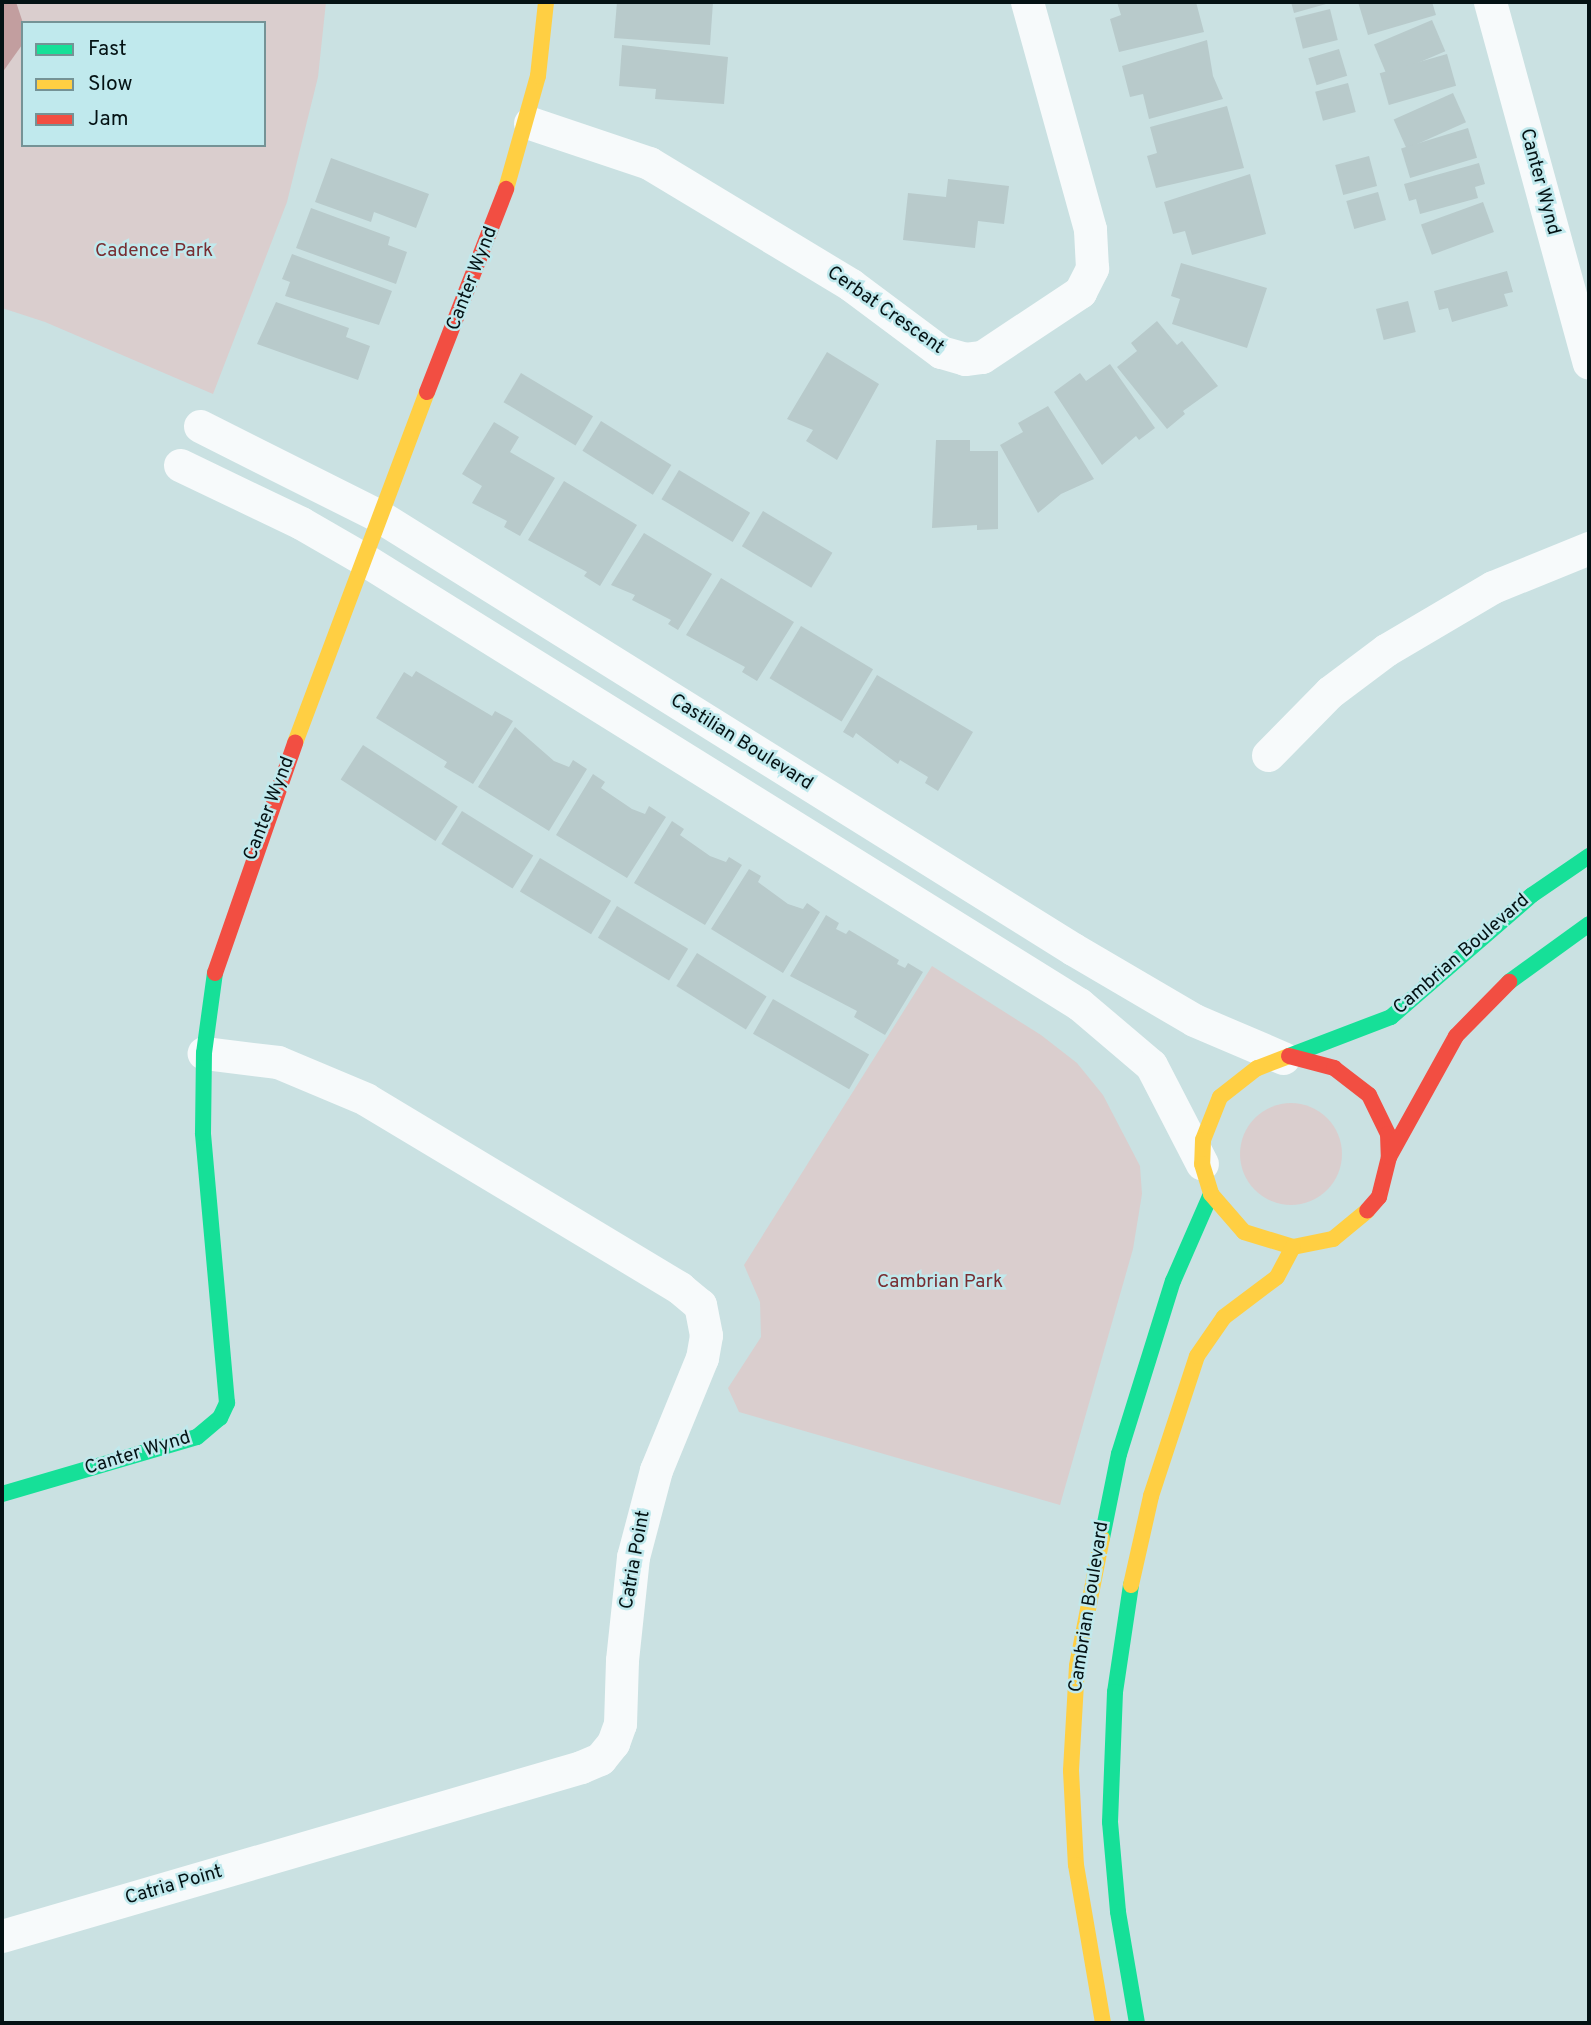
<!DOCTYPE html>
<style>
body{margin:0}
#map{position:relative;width:1591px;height:2025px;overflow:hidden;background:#cae1e2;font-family:Overpass,sans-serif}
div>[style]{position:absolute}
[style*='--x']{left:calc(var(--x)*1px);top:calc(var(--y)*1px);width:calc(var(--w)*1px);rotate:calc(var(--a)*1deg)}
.green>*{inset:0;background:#dacece}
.round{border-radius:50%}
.water>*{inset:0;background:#c29e9f}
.building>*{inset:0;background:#b8cacb;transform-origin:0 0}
.street>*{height:33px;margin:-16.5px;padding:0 16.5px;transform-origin:16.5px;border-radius:16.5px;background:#f7fafb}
.fast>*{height:16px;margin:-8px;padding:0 8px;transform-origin:8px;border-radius:8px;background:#16e098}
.slow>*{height:16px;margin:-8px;padding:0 8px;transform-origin:8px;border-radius:8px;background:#ffcf43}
.jam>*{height:16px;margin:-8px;padding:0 8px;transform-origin:8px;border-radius:8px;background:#f24e42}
span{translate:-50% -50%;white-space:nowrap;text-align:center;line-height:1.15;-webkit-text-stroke:5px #c0e9ed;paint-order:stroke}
.street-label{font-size:19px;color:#041214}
.park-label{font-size:19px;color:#782d31}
.frame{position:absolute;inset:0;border:4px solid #041214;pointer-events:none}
.legend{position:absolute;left:21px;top:21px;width:245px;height:126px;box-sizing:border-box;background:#c0e9ed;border:2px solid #759396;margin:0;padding:9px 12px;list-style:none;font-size:21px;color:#041214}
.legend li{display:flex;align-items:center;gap:14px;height:35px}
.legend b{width:35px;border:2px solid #759396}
</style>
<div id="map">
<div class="green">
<i style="clip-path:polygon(evenodd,2px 2px,326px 2px,318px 77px,287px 202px,213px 394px,45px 322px,2px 308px,2px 2px,23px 23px,264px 23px,264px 145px,23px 145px,23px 23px)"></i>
<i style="clip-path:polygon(932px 966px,1041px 1035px,1077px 1063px,1103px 1095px,1140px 1166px,1142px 1194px,1133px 1249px,1060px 1505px,739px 1412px,728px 1388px,761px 1337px,760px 1302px,744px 1265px)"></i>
<i class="round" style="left:1240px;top:1103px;width:102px;height:102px"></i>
</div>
<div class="water">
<i style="clip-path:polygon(2px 2px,16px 2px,23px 23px,22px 45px,2px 73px)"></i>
</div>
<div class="building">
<i style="clip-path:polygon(617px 2px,713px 2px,710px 45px,614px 38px)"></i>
<i style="clip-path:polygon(1117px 2px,1196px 2px,1204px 32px,1119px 52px,1110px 19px,1121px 15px)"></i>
<i style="clip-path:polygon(1291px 2px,1326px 2px,1326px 4px,1294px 13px)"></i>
<i style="clip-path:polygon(1358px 2px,1432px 2px,1436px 15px,1368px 35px)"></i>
<i style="left:1330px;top:9px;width:32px;height:36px;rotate:76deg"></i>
<i style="left:1432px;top:20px;width:34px;height:63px;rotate:67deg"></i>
<i style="clip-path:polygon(1207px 40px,1213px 76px,1223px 99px,1149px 119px,1143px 94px,1130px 97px,1122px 66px)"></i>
<i style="clip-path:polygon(622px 45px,728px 57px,724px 104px,655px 99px,656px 89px,619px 86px)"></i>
<i style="left:1339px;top:49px;width:28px;height:32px;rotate:73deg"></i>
<i style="left:1447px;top:54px;width:33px;height:70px;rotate:74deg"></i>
<i style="left:1348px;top:83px;width:30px;height:34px;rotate:75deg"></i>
<i style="left:1453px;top:93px;width:32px;height:65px;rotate:66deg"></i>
<i style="clip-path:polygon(1227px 106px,1244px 168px,1156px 188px,1147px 156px,1157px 153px,1150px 127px)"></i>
<i style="left:1468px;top:128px;width:31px;height:70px;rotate:73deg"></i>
<i style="left:1369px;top:156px;width:31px;height:35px;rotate:75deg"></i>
<i style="clip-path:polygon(331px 158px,429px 194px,416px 228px,374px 212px,371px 222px,315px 202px)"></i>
<i style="clip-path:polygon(1479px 163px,1485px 184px,1475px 187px,1478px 198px,1420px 214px,1416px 199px,1409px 201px,1404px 184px)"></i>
<i style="clip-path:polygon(1250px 174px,1266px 234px,1192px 255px,1185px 231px,1173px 234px,1164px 202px)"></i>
<i style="clip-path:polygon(948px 179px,1009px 186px,1004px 224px,978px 221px,975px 248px,903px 240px,908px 193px,946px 197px)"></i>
<i style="left:1378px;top:192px;width:29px;height:33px;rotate:74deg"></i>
<i style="left:1483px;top:202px;width:32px;height:66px;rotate:70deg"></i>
<i style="clip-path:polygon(311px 208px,390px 237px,388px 245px,407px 252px,396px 284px,296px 248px)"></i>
<i style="clip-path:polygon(292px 254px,392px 291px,379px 325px,285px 296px,290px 282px,282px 279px)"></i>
<i style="clip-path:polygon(1181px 263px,1267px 288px,1247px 348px,1172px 324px,1180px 299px,1171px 296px)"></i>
<i style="clip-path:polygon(1507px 271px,1513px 292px,1504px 294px,1508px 306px,1452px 322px,1448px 308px,1439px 310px,1434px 291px)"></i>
<i style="left:1408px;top:301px;width:32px;height:33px;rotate:76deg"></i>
<i style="clip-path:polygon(276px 302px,349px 328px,346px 337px,370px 346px,358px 380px,257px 344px)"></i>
<i style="clip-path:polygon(1157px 321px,1177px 345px,1182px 341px,1218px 386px,1183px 411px,1185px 414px,1167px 429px,1117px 367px,1137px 351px,1131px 343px)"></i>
<i style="clip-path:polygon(827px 352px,879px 384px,837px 460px,806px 441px,813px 430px,787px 419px)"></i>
<i style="clip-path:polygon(1110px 364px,1155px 428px,1139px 440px,1136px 436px,1102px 465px,1054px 392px,1080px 373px,1086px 381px)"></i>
<i style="left:521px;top:373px;width:84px;height:34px;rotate:31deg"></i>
<i style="clip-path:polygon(1048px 406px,1094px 479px,1061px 494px,1038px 513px,1000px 445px,1023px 432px,1018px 423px)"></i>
<i style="left:601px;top:421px;width:83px;height:35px;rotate:32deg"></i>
<i style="clip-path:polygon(494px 422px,519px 437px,510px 452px,555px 478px,520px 536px,504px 527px,507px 521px,472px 503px,482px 486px,462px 474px)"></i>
<i style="clip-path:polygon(936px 440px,970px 440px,970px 451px,998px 451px,998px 529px,977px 530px,977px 525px,932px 528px)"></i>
<i style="left:679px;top:470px;width:83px;height:34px;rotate:31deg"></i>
<i style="clip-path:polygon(564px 481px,637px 525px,600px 586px,584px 576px,587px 572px,528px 540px)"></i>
<i style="left:763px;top:511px;width:81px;height:41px;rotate:31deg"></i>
<i style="clip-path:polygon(644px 533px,712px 574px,678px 630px,668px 624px,671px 620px,632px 600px,635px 595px,611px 585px)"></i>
<i style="clip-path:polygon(721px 578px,794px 622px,757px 681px,742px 672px,745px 667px,686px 635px)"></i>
<i style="left:801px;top:626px;width:84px;height:61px;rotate:31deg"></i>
<i style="clip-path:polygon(416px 671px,492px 716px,495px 711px,513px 721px,473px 784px,444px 767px,447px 762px,376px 718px,404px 672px,412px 677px)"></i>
<i style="clip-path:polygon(877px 675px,973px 732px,938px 791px,925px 783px,928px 777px,900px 760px,898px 764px,856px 733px,853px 738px,843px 732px)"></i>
<i style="clip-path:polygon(515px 727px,554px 761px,569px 767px,573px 760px,587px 769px,549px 831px,478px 787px)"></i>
<i style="left:363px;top:745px;width:113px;height:41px;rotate:33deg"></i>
<i style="clip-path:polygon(593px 774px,605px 782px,601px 788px,632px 809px,645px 814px,649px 806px,666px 817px,627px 878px,556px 835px)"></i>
<i style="left:462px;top:811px;width:84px;height:39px;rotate:32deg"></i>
<i style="clip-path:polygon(672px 821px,684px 829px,680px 835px,710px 856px,726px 862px,729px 857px,742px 865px,705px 925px,634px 883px)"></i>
<i style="left:540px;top:858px;width:83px;height:39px;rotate:31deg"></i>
<i style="clip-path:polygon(749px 869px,761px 876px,758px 882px,788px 904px,803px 909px,807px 903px,820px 912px,783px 973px,711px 929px)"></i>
<i style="left:617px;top:906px;width:83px;height:37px;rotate:31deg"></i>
<i style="clip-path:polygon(826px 915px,839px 923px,836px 929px,846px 934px,849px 930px,899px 960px,897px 964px,905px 968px,908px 963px,923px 972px,885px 1035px,854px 1017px,857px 1011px,790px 976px)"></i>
<i style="left:697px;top:953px;width:82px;height:39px;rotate:32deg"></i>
<i style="left:773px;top:999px;width:111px;height:40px;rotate:30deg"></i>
</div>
<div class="street">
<i style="--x:1490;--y:2;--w:374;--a:74.7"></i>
<i style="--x:530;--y:123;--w:126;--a:18.6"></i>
<i style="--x:649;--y:163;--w:236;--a:31.1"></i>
<i style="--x:851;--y:285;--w:112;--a:36.7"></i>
<i style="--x:941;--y:352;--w:25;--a:16"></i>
<i style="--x:965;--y:359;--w:17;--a:-7"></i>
<i style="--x:982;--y:357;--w:118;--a:-33.6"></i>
<i style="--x:1080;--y:292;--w:27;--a:-63"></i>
<i style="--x:1092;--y:268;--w:39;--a:-93"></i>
<i style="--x:1090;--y:229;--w:236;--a:-105.5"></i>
<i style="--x:200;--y:426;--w:200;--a:26.7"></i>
<i style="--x:379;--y:516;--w:818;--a:31.96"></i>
<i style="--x:1073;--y:949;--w:140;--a:30.4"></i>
<i style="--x:1194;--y:1020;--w:97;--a:23.1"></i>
<i style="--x:180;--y:465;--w:134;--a:25.6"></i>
<i style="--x:301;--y:523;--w:74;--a:30"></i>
<i style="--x:365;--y:560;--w:841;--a:31.88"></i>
<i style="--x:1079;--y:1004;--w:94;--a:40.3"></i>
<i style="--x:1151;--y:1065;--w:111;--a:62.7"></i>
<i style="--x:1268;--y:755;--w:88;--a:-45.5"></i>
<i style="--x:1330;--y:692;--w:70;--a:-36.9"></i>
<i style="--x:1386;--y:650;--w:124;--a:-30.5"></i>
<i style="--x:1493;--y:587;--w:104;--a:-22.1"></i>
<i style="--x:2;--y:1936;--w:603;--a:-16.27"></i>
<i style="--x:581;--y:1767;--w:21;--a:-23"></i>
<i style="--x:600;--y:1759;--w:21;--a:-51"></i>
<i style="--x:613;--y:1743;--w:20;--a:-70"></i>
<i style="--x:620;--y:1724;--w:64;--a:-88.2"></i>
<i style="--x:622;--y:1660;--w:104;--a:-83.9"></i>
<i style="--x:633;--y:1557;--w:90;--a:-75.2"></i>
<i style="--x:656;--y:1470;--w:121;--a:-67.7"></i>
<i style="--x:702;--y:1358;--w:23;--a:-80"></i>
<i style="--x:706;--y:1335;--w:31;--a:-101"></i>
<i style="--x:700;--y:1305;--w:26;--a:-140"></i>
<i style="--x:680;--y:1288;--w:366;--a:-149"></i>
<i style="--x:366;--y:1099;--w:95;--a:-157.2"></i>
<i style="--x:278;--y:1062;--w:75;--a:-173.1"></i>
</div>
<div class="fast">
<i style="--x:1509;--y:982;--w:99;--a:-35.9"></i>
<i style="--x:1289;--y:1056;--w:109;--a:-20.9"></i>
<i style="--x:1391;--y:1017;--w:186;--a:-40.9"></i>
<i style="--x:1532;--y:895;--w:69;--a:-34.4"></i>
<i style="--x:2;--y:1494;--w:203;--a:-16.3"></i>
<i style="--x:197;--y:1437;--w:30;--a:-40"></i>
<i style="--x:220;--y:1418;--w:17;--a:-65"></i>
<i style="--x:227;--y:1403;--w:271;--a:-95.1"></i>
<i style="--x:203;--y:1133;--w:80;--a:-89.3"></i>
<i style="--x:204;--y:1053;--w:81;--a:-82.2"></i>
<i style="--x:1102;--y:1538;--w:86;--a:-78.6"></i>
<i style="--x:1119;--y:1454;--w:181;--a:-72.7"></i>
<i style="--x:1173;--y:1281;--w:95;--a:-66.4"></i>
<i style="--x:1131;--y:1585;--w:108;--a:98.5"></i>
<i style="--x:1115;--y:1692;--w:130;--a:92.2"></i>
<i style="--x:1110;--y:1822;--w:90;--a:84.9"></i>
<i style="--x:1118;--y:1912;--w:113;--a:80.3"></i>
</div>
<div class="slow">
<i style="--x:506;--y:189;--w:117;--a:-74.2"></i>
<i style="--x:538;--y:76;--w:74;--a:-83.8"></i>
<i style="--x:295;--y:743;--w:375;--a:-69.4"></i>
<i style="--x:1289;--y:1056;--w:34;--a:159"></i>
<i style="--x:1257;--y:1068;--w:47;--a:141.9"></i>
<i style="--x:1220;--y:1097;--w:46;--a:111.6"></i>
<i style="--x:1203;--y:1140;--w:24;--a:92"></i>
<i style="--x:1202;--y:1164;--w:31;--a:73"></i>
<i style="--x:1211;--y:1194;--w:50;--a:49"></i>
<i style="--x:1244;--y:1232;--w:51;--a:17"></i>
<i style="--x:1293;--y:1247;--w:41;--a:-11.3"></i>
<i style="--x:1333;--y:1239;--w:44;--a:-39.5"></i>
<i style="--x:1102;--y:1538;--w:130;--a:101.1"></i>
<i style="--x:1077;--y:1666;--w:105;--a:93.3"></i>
<i style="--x:1071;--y:1771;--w:94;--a:87"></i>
<i style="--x:1076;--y:1865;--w:160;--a:80.3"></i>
<i style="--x:1131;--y:1585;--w:91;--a:-77.3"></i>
<i style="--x:1151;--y:1496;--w:147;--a:-71.8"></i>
<i style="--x:1197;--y:1356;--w:47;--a:-55.3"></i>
<i style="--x:1224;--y:1317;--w:66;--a:-37"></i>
<i style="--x:1277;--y:1277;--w:34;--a:-62"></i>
</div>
<div class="jam">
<i style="--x:427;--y:392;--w:218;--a:-68.7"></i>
<i style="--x:215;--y:973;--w:244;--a:-70.8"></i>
<i style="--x:1289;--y:1056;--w:47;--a:14.9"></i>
<i style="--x:1334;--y:1068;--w:44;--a:37.6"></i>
<i style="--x:1369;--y:1095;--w:43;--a:64"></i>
<i style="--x:1388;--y:1134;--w:23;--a:88"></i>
<i style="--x:1389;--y:1157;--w:41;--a:104"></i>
<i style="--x:1379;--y:1197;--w:18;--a:131"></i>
<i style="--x:1389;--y:1157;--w:138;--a:-61"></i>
<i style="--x:1456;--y:1036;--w:76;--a:-45.5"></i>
</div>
<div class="street-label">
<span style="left:1539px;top:182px;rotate:75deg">Canter Wynd</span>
<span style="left:473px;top:279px;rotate:-69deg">Canter Wynd</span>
<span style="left:885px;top:311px;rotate:35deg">Cerbat Crescent</span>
<span style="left:741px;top:743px;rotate:32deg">Castilian Boulevard</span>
<span style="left:270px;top:809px;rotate:-69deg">Canter Wynd</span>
<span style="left:1462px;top:955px;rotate:-41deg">Cambrian Boulevard</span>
<span style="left:138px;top:1454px;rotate:-17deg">Canter Wynd</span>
<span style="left:636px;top:1560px;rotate:-80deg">Catria Point</span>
<span style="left:1090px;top:1607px;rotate:-81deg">Cambrian Boulevard</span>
<span style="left:174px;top:1886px;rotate:-16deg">Catria Point</span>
</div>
<div class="park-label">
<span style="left:154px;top:252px">Cadence Park</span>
<span style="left:940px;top:1283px">Cambrian Park</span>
</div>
<div class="frame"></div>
<ul class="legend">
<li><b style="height:9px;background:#16e098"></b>Fast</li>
<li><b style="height:9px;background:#ffcf43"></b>Slow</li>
<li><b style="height:9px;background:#f24e42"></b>Jam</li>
</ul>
</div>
